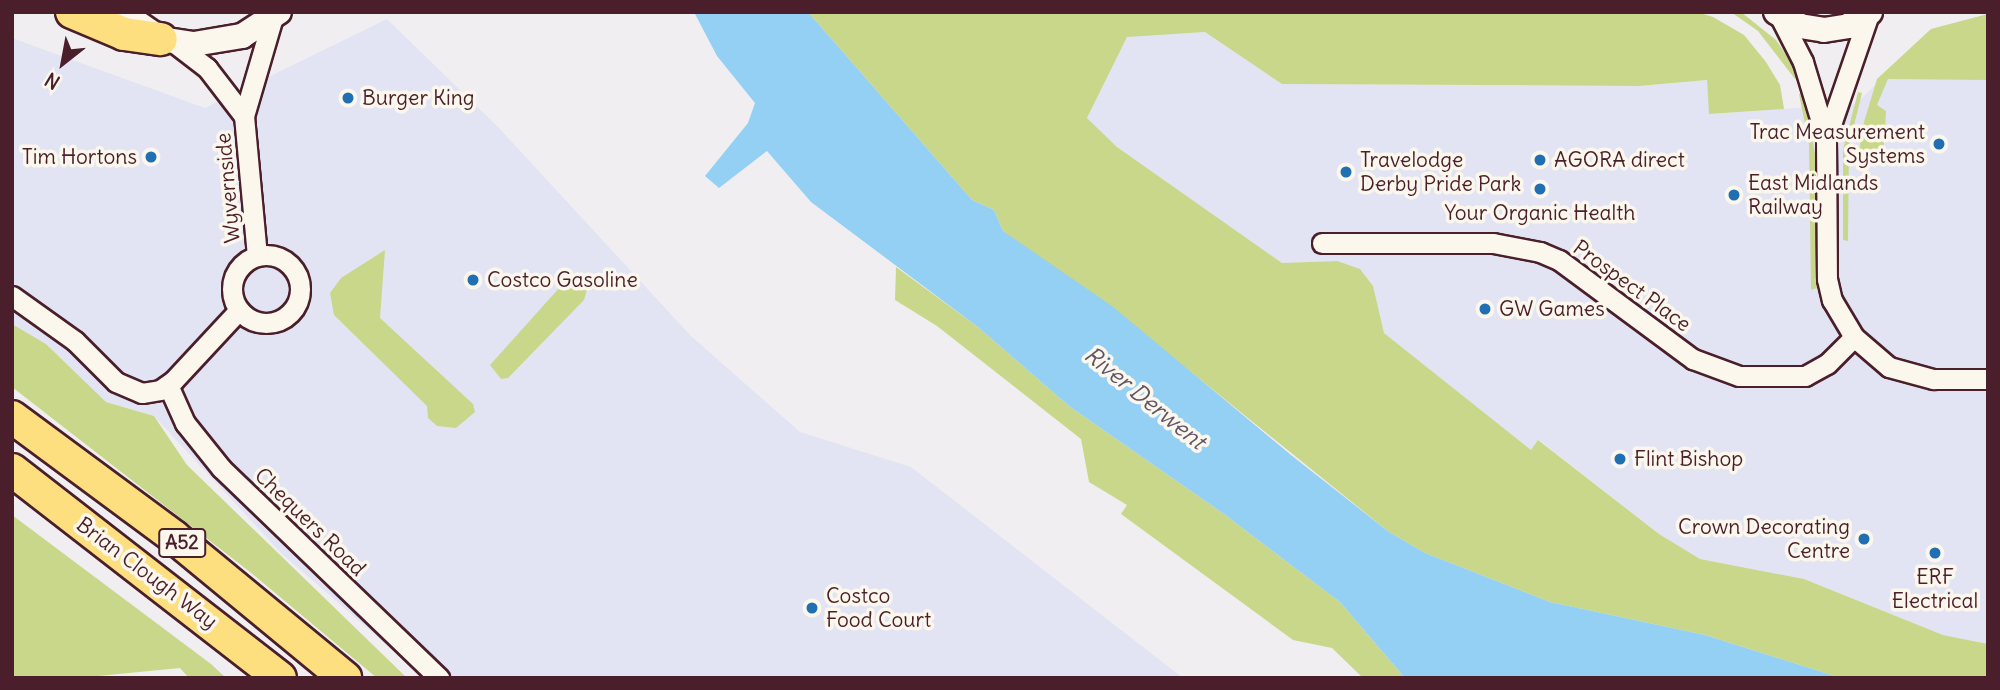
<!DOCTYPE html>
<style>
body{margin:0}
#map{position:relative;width:2000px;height:690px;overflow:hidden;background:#f0eef0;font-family:Delius,sans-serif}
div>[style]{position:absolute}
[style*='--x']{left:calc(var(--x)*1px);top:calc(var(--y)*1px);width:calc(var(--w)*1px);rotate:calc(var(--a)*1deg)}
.built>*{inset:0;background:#e2e4f4}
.green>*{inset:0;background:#c9d78b}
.water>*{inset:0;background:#94cff4}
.roads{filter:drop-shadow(2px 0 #4a1f2b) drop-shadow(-2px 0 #4a1f2b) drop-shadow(0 2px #4a1f2b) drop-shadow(0 -2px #4a1f2b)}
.minor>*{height:19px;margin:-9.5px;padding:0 9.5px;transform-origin:9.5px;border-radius:9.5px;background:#fbf7ec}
.minor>.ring{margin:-9.5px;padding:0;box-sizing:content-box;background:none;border:19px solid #fbf7ec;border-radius:50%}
.tertiary>*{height:24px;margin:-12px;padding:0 12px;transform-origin:12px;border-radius:12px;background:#fbf7ec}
.trunk>*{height:32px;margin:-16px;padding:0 16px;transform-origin:16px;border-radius:16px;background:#fddf80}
.dots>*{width:19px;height:19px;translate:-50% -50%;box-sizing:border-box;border:4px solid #fbf7ec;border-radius:50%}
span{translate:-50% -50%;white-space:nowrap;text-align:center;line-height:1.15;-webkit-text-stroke:7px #fbf7ec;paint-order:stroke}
.shield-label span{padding:2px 5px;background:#fbf7ec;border:2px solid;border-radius:5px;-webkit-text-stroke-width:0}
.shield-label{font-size:19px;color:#4a1f2b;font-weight:700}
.poi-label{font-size:21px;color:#4a1f2b}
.left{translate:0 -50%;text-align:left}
.right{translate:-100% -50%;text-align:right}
.street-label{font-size:21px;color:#4a1f2b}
.water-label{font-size:23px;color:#605467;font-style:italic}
.frame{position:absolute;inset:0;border:14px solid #4a1f2b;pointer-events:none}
.north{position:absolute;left:28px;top:28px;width:70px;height:70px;-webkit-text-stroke:5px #fbf7ec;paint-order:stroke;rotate:211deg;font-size:19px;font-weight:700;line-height:28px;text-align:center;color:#4a1f2b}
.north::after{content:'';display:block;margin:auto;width:24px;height:32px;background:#4a1f2b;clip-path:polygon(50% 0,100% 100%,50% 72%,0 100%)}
</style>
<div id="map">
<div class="built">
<i style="clip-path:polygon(1988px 14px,1988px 644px,1943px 635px,1804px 579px,1700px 559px,1659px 534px,1539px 440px,1531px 450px,1384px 333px,1376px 304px,1337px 261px,1282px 263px,1117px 147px,1087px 118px,1127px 36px,1205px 32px,1283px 84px,1639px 86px,1707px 80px,1710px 114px,1856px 104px,1931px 29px)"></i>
<i style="clip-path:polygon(387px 19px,499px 128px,691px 336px,800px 432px,911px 467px,1183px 678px,425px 678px,282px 554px,154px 416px,106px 402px,46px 344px,12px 324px,12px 38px,205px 108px)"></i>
</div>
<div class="green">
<i style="clip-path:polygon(808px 12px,1697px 12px,1713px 17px,1744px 35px,1766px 62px,1780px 85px,1784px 109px,1709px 114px,1707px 80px,1639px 86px,1282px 84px,1205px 32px,1127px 37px,1087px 118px,1117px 147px,1282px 263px,1337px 261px,1360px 269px,1373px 286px,1384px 333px,1531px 450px,1538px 440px,1659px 534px,1700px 559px,1804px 579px,1943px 635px,1988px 644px,1988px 678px,1841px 678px,1705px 635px,1550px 602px,1425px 553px,1389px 532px,1170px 355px,1003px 231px,994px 210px,972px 200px)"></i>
<i style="clip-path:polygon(1731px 12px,1741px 12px,1776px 40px,1801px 77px,1795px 79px,1758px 31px)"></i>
<i style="clip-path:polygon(1988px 14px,1988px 80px,1888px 79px,1877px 105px,1886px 111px,1883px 161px,1859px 162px,1861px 132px,1877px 79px,1931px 29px)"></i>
<i style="clip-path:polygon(1858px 92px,1862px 93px,1849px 146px,1848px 241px,1843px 240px,1843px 150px)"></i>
<i style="clip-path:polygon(1804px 93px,1816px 159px,1817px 288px,1811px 290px,1809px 144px,1799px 94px)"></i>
<i style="clip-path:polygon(385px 250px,380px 318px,473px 404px,475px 412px,456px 428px,437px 426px,428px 418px,427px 406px,334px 315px,330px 293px,341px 278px)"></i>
<i style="clip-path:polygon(896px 267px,978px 327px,1069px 406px,1224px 514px,1340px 602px,1405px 678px,1363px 678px,1332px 648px,1293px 640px,1121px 514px,1127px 505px,1089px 482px,1081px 439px,937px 326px,895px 300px)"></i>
<i style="clip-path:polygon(569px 277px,588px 286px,584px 300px,508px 378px,501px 379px,490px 365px)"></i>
<i style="clip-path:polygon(12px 324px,46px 344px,106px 402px,154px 416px,187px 465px,407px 678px,377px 678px,250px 572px,12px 387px)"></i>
<i style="clip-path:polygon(12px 515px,211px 664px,226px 678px,189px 678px,180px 668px,78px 678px,12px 678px)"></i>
</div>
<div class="water">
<i style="clip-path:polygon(694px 12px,808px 12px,972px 200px,994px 210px,1003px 231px,1112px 306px,1291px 455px,1389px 532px,1425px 553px,1550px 602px,1705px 635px,1841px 678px,1405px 678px,1340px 602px,1224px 514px,1069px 406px,978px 327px,811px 202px,767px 151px,719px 188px,705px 176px,748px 123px,755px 103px,717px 56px)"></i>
</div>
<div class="roads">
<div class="minor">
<i style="--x:1869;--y:14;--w:132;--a:109"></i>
<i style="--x:1826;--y:139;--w:140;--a:89.6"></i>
<i style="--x:1827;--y:279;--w:22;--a:77"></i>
<i style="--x:1832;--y:300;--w:43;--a:59.3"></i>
<i style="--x:1854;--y:337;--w:46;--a:40.6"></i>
<i style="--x:1889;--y:367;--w:46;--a:15.3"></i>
<i style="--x:1933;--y:379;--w:55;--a:0"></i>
<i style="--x:1779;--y:15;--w:53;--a:62.9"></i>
<i style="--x:1803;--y:62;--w:79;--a:73.2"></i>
<i style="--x:173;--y:42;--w:43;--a:37.4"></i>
<i style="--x:207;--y:68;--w:61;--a:52.4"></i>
<i style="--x:1322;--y:243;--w:171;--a:0"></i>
<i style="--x:1493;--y:243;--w:48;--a:10.8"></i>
<i style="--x:1540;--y:252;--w:21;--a:23"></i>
<i style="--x:1559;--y:260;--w:167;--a:36.5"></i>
<i style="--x:1693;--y:359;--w:49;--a:20.3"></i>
<i style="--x:1739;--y:376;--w:66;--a:0"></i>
<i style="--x:1805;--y:376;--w:25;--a:-29"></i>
<i style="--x:1827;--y:364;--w:38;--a:-45"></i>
<i class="ring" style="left:232px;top:255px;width:49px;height:49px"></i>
<i style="--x:257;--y:256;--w:141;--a:-95.3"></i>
<i style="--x:244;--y:116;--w:100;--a:-73.7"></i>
<i style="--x:12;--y:296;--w:77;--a:35.5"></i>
<i style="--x:75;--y:341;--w:58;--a:45"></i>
<i style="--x:116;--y:382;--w:28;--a:23"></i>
<i style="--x:142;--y:393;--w:18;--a:-9"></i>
<i style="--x:160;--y:390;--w:16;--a:-35"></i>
<i style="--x:173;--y:381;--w:97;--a:-47.1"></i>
<i style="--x:168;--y:385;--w:42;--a:65.9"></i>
<i style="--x:185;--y:423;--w:58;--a:51.3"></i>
<i style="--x:221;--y:468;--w:303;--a:43.9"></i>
</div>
<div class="tertiary">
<i style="--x:122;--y:12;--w:47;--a:34.7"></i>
<i style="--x:161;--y:39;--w:33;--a:9"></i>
<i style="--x:194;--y:44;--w:49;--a:-9.5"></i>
<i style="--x:242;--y:36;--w:44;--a:-33"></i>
<i style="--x:1776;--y:12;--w:28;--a:30"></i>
<i style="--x:1800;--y:26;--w:24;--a:9"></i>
<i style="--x:1824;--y:30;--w:24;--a:-9"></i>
<i style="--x:1848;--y:26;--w:26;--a:-32"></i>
</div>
<div class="trunk">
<i style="--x:72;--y:12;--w:56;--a:22.9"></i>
<i style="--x:124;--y:34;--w:37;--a:8"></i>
<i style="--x:12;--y:417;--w:202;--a:36.5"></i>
<i style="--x:174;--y:537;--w:222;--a:39.5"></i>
<i style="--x:12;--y:470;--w:339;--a:37.8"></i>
</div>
</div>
<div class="dots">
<i style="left:348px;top:98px;background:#1f6fb2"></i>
<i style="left:1939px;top:144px;background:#1f6fb2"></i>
<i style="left:151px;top:157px;background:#1f6fb2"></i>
<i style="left:1540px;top:160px;background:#1f6fb2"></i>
<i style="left:1346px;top:172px;background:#1f6fb2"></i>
<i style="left:1540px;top:189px;background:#1f6fb2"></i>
<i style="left:1734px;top:195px;background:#1f6fb2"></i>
<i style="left:473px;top:280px;background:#1f6fb2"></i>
<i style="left:1485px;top:309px;background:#1f6fb2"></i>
<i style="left:1620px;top:459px;background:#1f6fb2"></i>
<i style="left:1864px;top:539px;background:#1f6fb2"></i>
<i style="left:1935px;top:553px;background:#1f6fb2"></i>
<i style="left:812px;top:608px;background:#1f6fb2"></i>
</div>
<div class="shield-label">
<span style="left:182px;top:543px">A52</span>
</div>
<div class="poi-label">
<span class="left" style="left:362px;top:98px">Burger King</span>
<span class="right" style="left:1925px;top:144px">Trac Measurement<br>Systems</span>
<span class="right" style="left:137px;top:157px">Tim Hortons</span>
<span class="left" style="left:1360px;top:172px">Travelodge<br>Derby Pride Park</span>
<span class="left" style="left:1554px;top:160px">AGORA direct</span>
<span class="left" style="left:1748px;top:195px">East Midlands<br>Railway</span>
<span style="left:1540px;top:213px">Your Organic Health</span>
<span class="left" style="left:487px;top:280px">Costco Gasoline</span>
<span class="left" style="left:1499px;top:309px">GW Games</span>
<span class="left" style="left:1634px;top:459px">Flint Bishop</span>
<span class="right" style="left:1850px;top:539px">Crown Decorating<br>Centre</span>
<span style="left:1935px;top:589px">ERF<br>Electrical</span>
<span class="left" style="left:826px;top:608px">Costco<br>Food Court</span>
</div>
<div class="street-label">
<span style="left:228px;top:188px;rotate:-95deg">Wyvernside</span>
<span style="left:1632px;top:286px;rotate:36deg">Prospect Place</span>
<span style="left:310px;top:522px;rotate:44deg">Chequers Road</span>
<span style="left:147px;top:573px;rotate:37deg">Brian Clough Way</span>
</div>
<div class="water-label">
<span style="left:1145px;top:398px;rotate:39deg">River Derwent</span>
</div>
<div class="frame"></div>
<div class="north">N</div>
</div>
